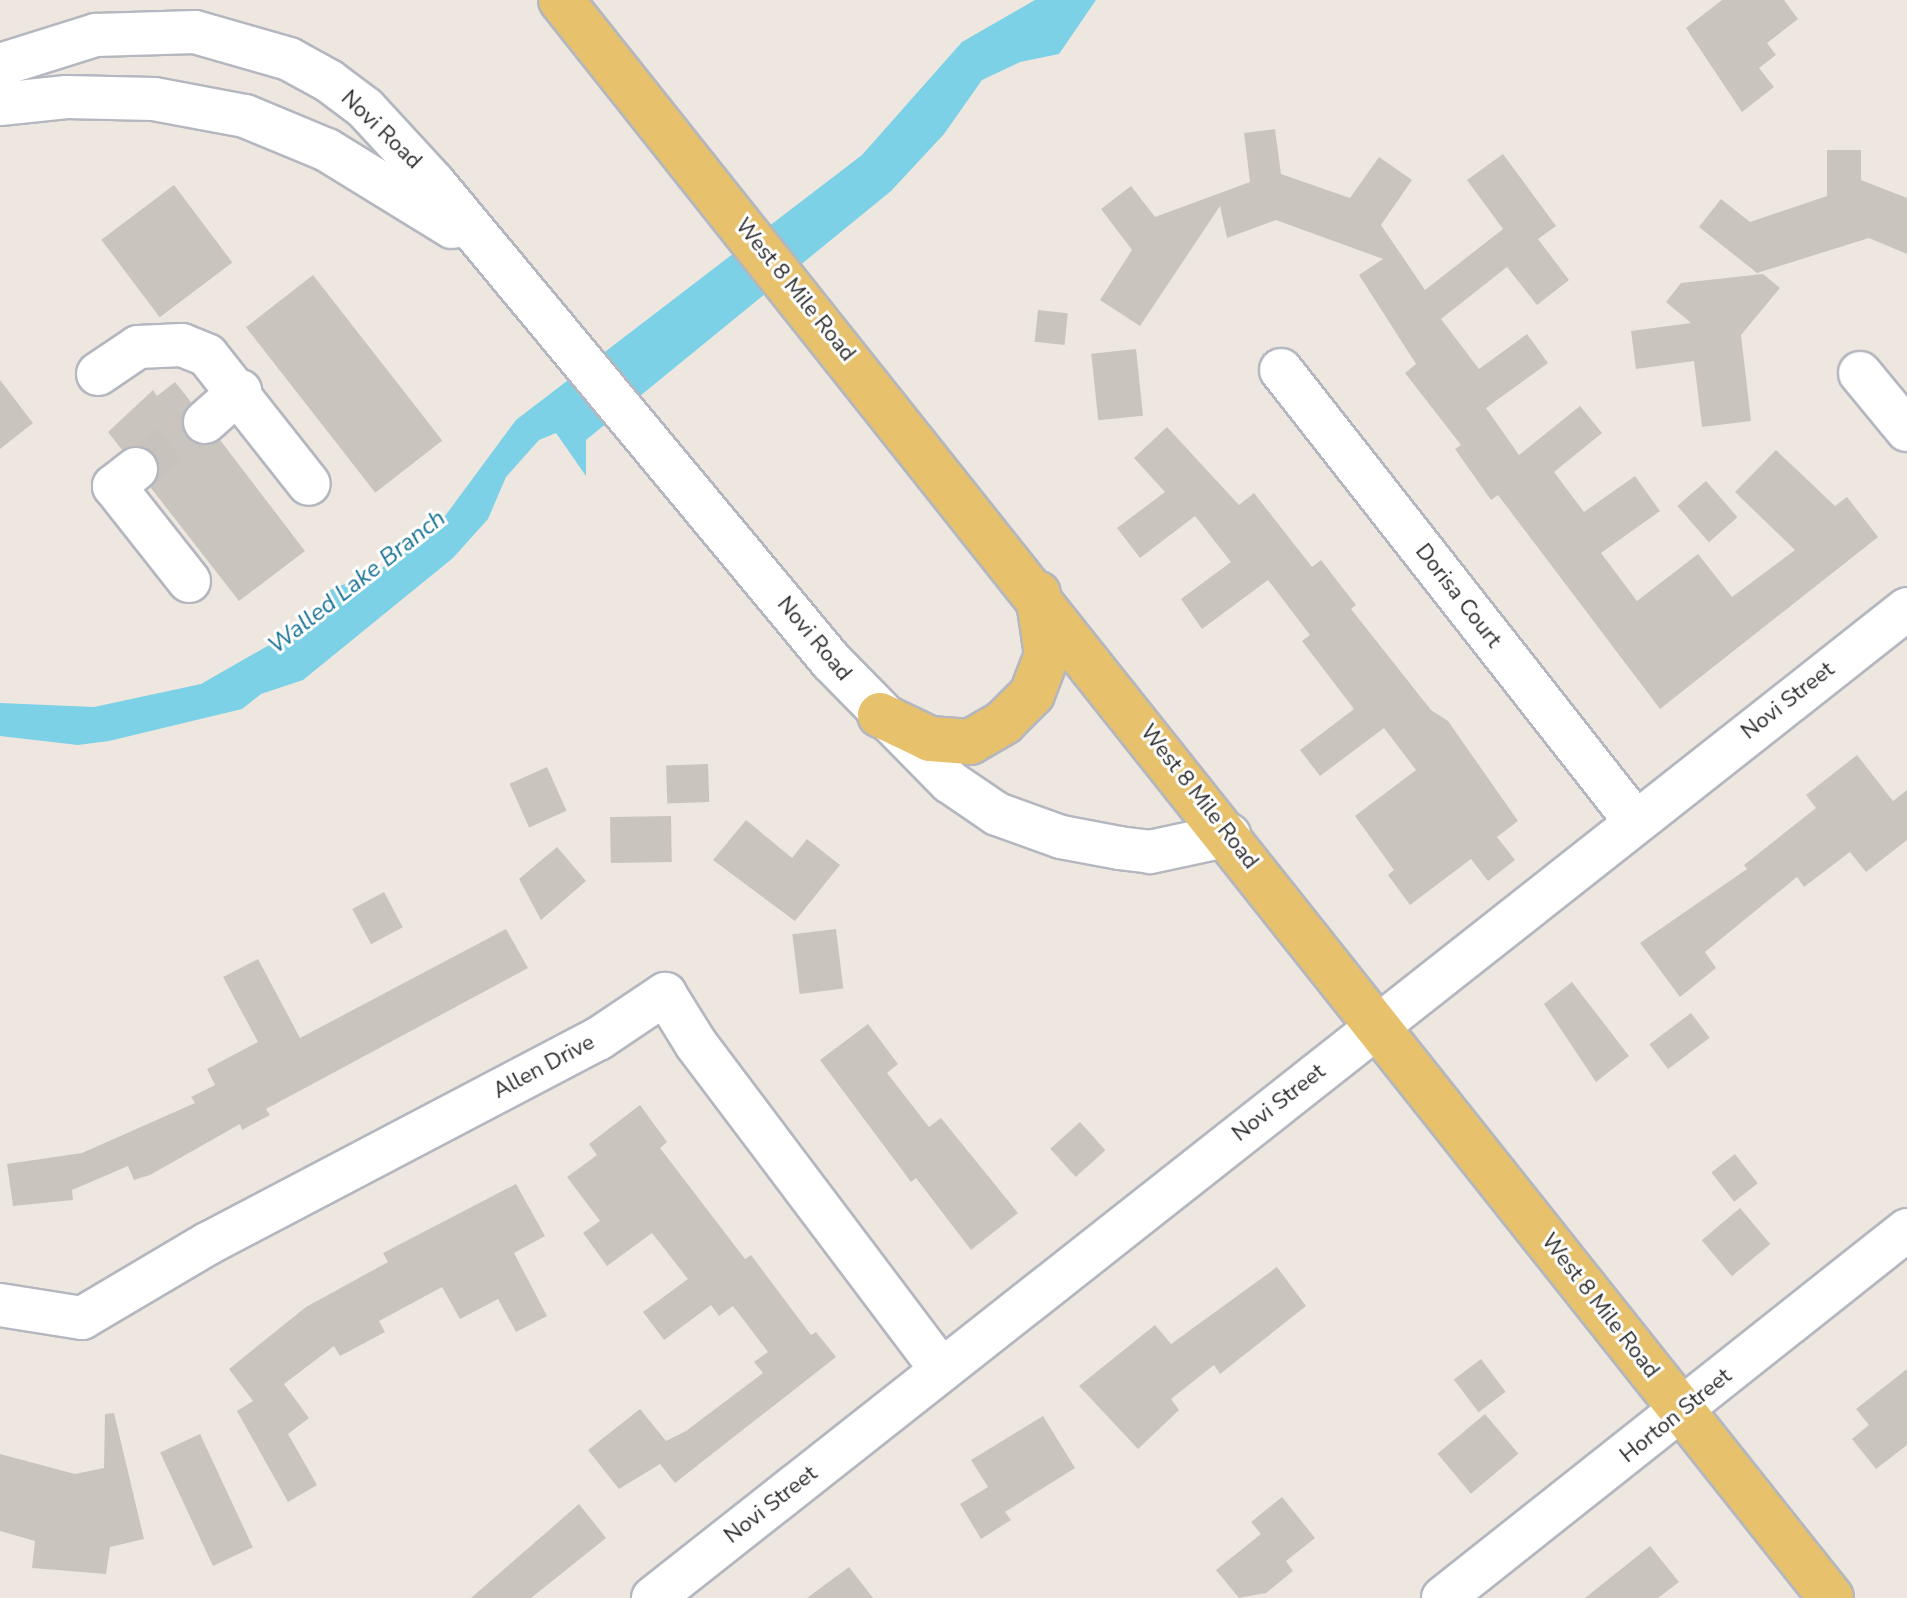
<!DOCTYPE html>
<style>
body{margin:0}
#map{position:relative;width:1907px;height:1598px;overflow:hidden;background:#ede7e0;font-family:"Nunito Sans",sans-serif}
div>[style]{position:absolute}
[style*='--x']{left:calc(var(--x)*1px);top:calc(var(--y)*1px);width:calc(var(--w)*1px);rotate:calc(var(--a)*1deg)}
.water>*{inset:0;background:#7cd1e6}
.building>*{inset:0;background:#c9c5be;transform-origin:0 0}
.minor-tunnel>*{height:42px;margin-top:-21px;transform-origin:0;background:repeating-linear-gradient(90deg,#c7c2bc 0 42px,transparent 0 63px)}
.roads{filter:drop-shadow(2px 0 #b4b7bf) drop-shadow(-2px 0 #b4b7bf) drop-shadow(0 2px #b4b7bf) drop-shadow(0 -2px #b4b7bf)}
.minor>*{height:42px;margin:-21px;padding:0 21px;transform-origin:21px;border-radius:21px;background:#fff}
.major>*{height:44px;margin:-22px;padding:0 22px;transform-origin:22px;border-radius:22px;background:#e7c16b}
span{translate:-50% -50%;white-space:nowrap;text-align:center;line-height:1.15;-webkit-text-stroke:6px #fff;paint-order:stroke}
.street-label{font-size:22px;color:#2d2d2d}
.water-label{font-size:24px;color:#187395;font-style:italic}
</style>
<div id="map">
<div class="water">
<i style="clip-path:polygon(1035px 0,1096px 0,1059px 54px,1020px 62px,982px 80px,944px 134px,891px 191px,586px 440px,586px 476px,556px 433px,539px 440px,506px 477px,488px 519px,453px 558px,303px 680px,261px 694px,242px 709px,109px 741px,78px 745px,0 736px,0 703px,94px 707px,201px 684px,320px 616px,330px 590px,377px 571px,431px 535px,516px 420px,862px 155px,962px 42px)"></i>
</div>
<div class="building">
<i style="clip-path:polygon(1722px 0,1784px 0,1798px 19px,1767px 43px,1776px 55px,1759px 68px,1774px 87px,1742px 112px,1686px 28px)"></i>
<i style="clip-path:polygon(1275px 129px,1281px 174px,1350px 198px,1379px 157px,1412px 180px,1381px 225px,1425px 290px,1503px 229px,1467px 180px,1503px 154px,1556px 226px,1538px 239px,1569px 280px,1537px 305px,1507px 267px,1441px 319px,1479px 369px,1527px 334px,1548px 363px,1486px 408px,1519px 455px,1580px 406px,1602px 433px,1554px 472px,1584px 512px,1635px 476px,1660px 511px,1601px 553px,1637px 601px,1698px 554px,1732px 597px,1795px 550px,1735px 492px,1776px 450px,1835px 506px,1847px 497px,1878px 537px,1660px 709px,1498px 495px,1491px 500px,1455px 449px,1461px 445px,1405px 373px,1416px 364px,1359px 275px,1383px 259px,1276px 220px,1227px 238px,1220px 206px,1140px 326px,1100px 300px,1132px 250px,1101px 209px,1131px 186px,1155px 217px,1250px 182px,1244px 133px)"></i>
<i style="clip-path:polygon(1827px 150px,1861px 150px,1861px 180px,1907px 198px,1907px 254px,1869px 238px,1757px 273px,1699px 227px,1721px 199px,1750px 222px,1827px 196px)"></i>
<i style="left:174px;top:185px;width:97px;height:91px;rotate:53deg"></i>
<i style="clip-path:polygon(1763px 274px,1780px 288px,1741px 335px,1751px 421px,1702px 427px,1694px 361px,1636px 369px,1631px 331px,1691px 323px,1666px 302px,1681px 283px)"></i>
<i style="left:313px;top:275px;width:210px;height:85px;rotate:52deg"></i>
<i style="left:1038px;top:310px;width:30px;height:32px;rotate:6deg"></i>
<i style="left:1136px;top:349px;width:67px;height:45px;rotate:84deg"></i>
<i style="clip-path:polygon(0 380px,33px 423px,0 449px)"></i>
<i style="clip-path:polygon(175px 382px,191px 402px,182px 415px,187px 437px,198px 445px,220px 440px,305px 551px,239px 601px,151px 488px,160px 467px,154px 454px,134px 445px,122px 450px,108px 432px,153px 390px,157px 396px)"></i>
<i style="clip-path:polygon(1167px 427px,1239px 505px,1254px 493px,1312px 567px,1321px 560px,1356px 605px,1351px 609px,1431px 710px,1448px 721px,1518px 821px,1497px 837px,1515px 860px,1488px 881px,1471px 859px,1410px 905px,1388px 875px,1394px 870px,1355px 816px,1416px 770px,1384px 728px,1320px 776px,1300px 750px,1354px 709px,1302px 641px,1310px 635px,1268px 580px,1202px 629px,1181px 599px,1231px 562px,1195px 516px,1140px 558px,1117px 528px,1165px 492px,1134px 458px)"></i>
<i style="left:1706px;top:481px;width:48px;height:38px;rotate:49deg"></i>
<i style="clip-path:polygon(1857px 755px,1893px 801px,1907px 790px,1907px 840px,1866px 872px,1850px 852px,1804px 887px,1797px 877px,1705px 952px,1716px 968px,1680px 997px,1640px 943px,1747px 869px,1744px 865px,1816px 808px,1806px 795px)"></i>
<i style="left:708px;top:764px;width:38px;height:42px;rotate:88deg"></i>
<i style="left:547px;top:767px;width:48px;height:41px;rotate:66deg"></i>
<i style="left:671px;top:816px;width:46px;height:61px;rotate:89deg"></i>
<i style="clip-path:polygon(746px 820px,792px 858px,807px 839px,840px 865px,795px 921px,713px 860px)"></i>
<i style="clip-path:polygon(557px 847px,586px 881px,541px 920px,519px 879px)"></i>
<i style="left:384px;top:892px;width:40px;height:36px;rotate:62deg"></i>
<i style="clip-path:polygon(506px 929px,528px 968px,266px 1109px,270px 1115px,242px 1130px,240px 1124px,150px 1175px,134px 1180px,128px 1166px,72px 1190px,73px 1200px,13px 1206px,7px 1164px,82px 1153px,195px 1103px,191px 1097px,215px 1085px,207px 1069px,258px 1042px,223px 977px,258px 959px,300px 1038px)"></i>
<i style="left:836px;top:929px;width:60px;height:44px;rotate:83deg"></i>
<i style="clip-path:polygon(1572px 982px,1629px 1056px,1596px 1082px,1544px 1004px)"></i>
<i style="left:1691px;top:1013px;width:31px;height:52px;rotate:53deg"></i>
<i style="clip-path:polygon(868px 1024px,898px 1064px,887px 1073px,929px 1127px,941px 1118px,1018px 1213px,971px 1250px,916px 1178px,911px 1182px,820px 1060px)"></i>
<i style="clip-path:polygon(640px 1105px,667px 1142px,660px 1148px,745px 1259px,751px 1255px,811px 1335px,816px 1332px,836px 1357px,675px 1483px,660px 1464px,619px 1489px,588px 1450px,640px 1409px,666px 1441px,686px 1431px,763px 1373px,754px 1362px,768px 1352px,733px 1306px,719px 1316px,711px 1305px,664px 1340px,643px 1312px,688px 1279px,652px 1233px,607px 1266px,583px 1233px,600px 1221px,567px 1177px,597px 1155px,589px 1144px)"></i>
<i style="left:1080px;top:1122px;width:38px;height:40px;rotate:48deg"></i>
<i style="left:1735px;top:1154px;width:37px;height:30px;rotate:52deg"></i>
<i style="clip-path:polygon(516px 1184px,545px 1236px,514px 1253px,547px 1316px,516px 1332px,498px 1299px,460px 1319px,442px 1287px,379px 1321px,385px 1332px,340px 1356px,334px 1346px,284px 1384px,309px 1418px,288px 1434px,317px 1485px,288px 1502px,237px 1411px,253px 1401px,229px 1369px,306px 1307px,388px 1262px,383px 1253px)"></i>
<i style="left:1740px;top:1208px;width:47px;height:50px;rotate:50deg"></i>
<i style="clip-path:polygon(1277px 1267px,1306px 1306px,1220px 1374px,1214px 1365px,1171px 1399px,1179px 1410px,1138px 1449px,1079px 1386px,1155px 1325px,1171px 1344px)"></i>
<i style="left:1481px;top:1359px;width:41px;height:34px;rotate:53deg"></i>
<i style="clip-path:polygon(1907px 1369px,1907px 1445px,1876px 1469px,1852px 1439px,1869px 1425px,1856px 1409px)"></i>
<i style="clip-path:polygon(114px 1413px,144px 1539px,110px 1547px,106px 1574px,32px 1568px,35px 1541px,0 1531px,0 1454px,75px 1474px,104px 1468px,105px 1414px)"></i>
<i style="left:1485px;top:1414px;width:52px;height:62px;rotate:50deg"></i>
<i style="clip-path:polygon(1043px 1416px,1075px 1468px,1005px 1512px,1011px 1520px,981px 1539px,960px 1504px,988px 1487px,971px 1460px)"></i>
<i style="left:200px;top:1434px;width:125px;height:44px;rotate:65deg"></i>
<i style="clip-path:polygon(1282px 1497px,1315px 1538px,1286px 1561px,1293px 1571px,1266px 1593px,1239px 1598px,1216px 1570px,1261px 1534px,1251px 1522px)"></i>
<i style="clip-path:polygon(579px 1504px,606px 1538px,531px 1598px,471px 1598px)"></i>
<i style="clip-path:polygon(1650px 1546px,1679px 1582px,1658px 1598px,1585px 1598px)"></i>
<i style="clip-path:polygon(849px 1567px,873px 1598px,807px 1598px)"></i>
</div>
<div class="minor-tunnel">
<i style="--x:136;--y:469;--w:83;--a:-34.3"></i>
</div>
<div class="roads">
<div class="minor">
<i style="--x:0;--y:65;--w:101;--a:-17.4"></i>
<i style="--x:96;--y:35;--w:99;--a:-1.7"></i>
<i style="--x:195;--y:32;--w:98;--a:16"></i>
<i style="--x:289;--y:59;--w:46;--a:28.8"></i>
<i style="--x:329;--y:81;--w:45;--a:36.9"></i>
<i style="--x:365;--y:108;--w:102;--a:47.4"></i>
<i style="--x:434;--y:183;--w:621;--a:50.29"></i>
<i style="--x:831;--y:661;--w:170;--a:45.5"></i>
<i style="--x:950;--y:782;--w:57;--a:34.2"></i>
<i style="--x:997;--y:814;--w:68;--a:19.8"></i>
<i style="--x:1061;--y:837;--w:59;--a:10.7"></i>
<i style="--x:1119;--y:848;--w:31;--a:7"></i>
<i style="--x:1150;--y:852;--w:81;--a:-12.1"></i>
<i style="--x:0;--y:104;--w:67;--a:-6"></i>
<i style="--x:67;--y:97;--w:87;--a:1.3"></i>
<i style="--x:154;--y:99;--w:93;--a:10.6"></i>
<i style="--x:245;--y:116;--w:89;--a:22.5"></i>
<i style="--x:327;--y:150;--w:147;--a:31.6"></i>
<i style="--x:1281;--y:370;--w:573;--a:51.87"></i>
<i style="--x:1860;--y:373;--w:74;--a:50.5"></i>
<i style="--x:98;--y:374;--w:48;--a:-34"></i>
<i style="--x:138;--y:347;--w:44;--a:-2.6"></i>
<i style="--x:182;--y:345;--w:27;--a:22"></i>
<i style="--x:207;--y:355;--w:164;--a:51.7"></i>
<i style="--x:205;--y:422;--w:47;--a:-41.5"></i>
<i style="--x:136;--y:469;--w:28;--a:142"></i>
<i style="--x:114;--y:486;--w:121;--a:51.7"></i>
<i style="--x:0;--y:1305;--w:83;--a:9"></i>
<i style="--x:82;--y:1318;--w:147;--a:-30.6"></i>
<i style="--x:209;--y:1243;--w:439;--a:-27.7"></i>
<i style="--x:598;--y:1039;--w:81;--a:-33.9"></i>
<i style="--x:665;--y:994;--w:59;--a:58.2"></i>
<i style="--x:696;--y:1044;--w:408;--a:53"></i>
<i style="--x:653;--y:1598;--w:1597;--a:-38.26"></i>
<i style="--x:1443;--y:1598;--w:592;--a:-38.42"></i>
</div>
<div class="major">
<i style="--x:561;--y:0;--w:2041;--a:51.52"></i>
<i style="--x:880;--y:715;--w:55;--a:25.6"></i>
<i style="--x:930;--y:739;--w:40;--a:4.3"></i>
<i style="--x:970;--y:742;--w:39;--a:-30"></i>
<i style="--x:1004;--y:722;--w:40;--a:-45"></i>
<i style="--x:1032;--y:694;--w:42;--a:-69"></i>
<i style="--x:1047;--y:655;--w:62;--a:-98.4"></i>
</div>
</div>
<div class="street-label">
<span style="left:381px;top:130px;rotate:44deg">Novi Road</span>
<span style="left:795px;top:290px;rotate:51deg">West 8 Mile Road</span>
<span style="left:1458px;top:596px;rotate:52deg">Dorisa Court</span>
<span style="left:814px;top:639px;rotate:50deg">Novi Road</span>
<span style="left:1788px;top:701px;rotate:-38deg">Novi Street</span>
<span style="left:1199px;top:797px;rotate:52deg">West 8 Mile Road</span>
<span style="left:544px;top:1067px;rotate:-28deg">Allen Drive</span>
<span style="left:1279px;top:1103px;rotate:-38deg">Novi Street</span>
<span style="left:1600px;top:1306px;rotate:52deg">West 8 Mile Road</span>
<span style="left:1676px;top:1416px;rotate:-39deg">Horton Street</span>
<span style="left:771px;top:1505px;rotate:-38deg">Novi Street</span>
</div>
<div class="water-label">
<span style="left:357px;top:582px;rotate:-38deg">Walled Lake Branch</span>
</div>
</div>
